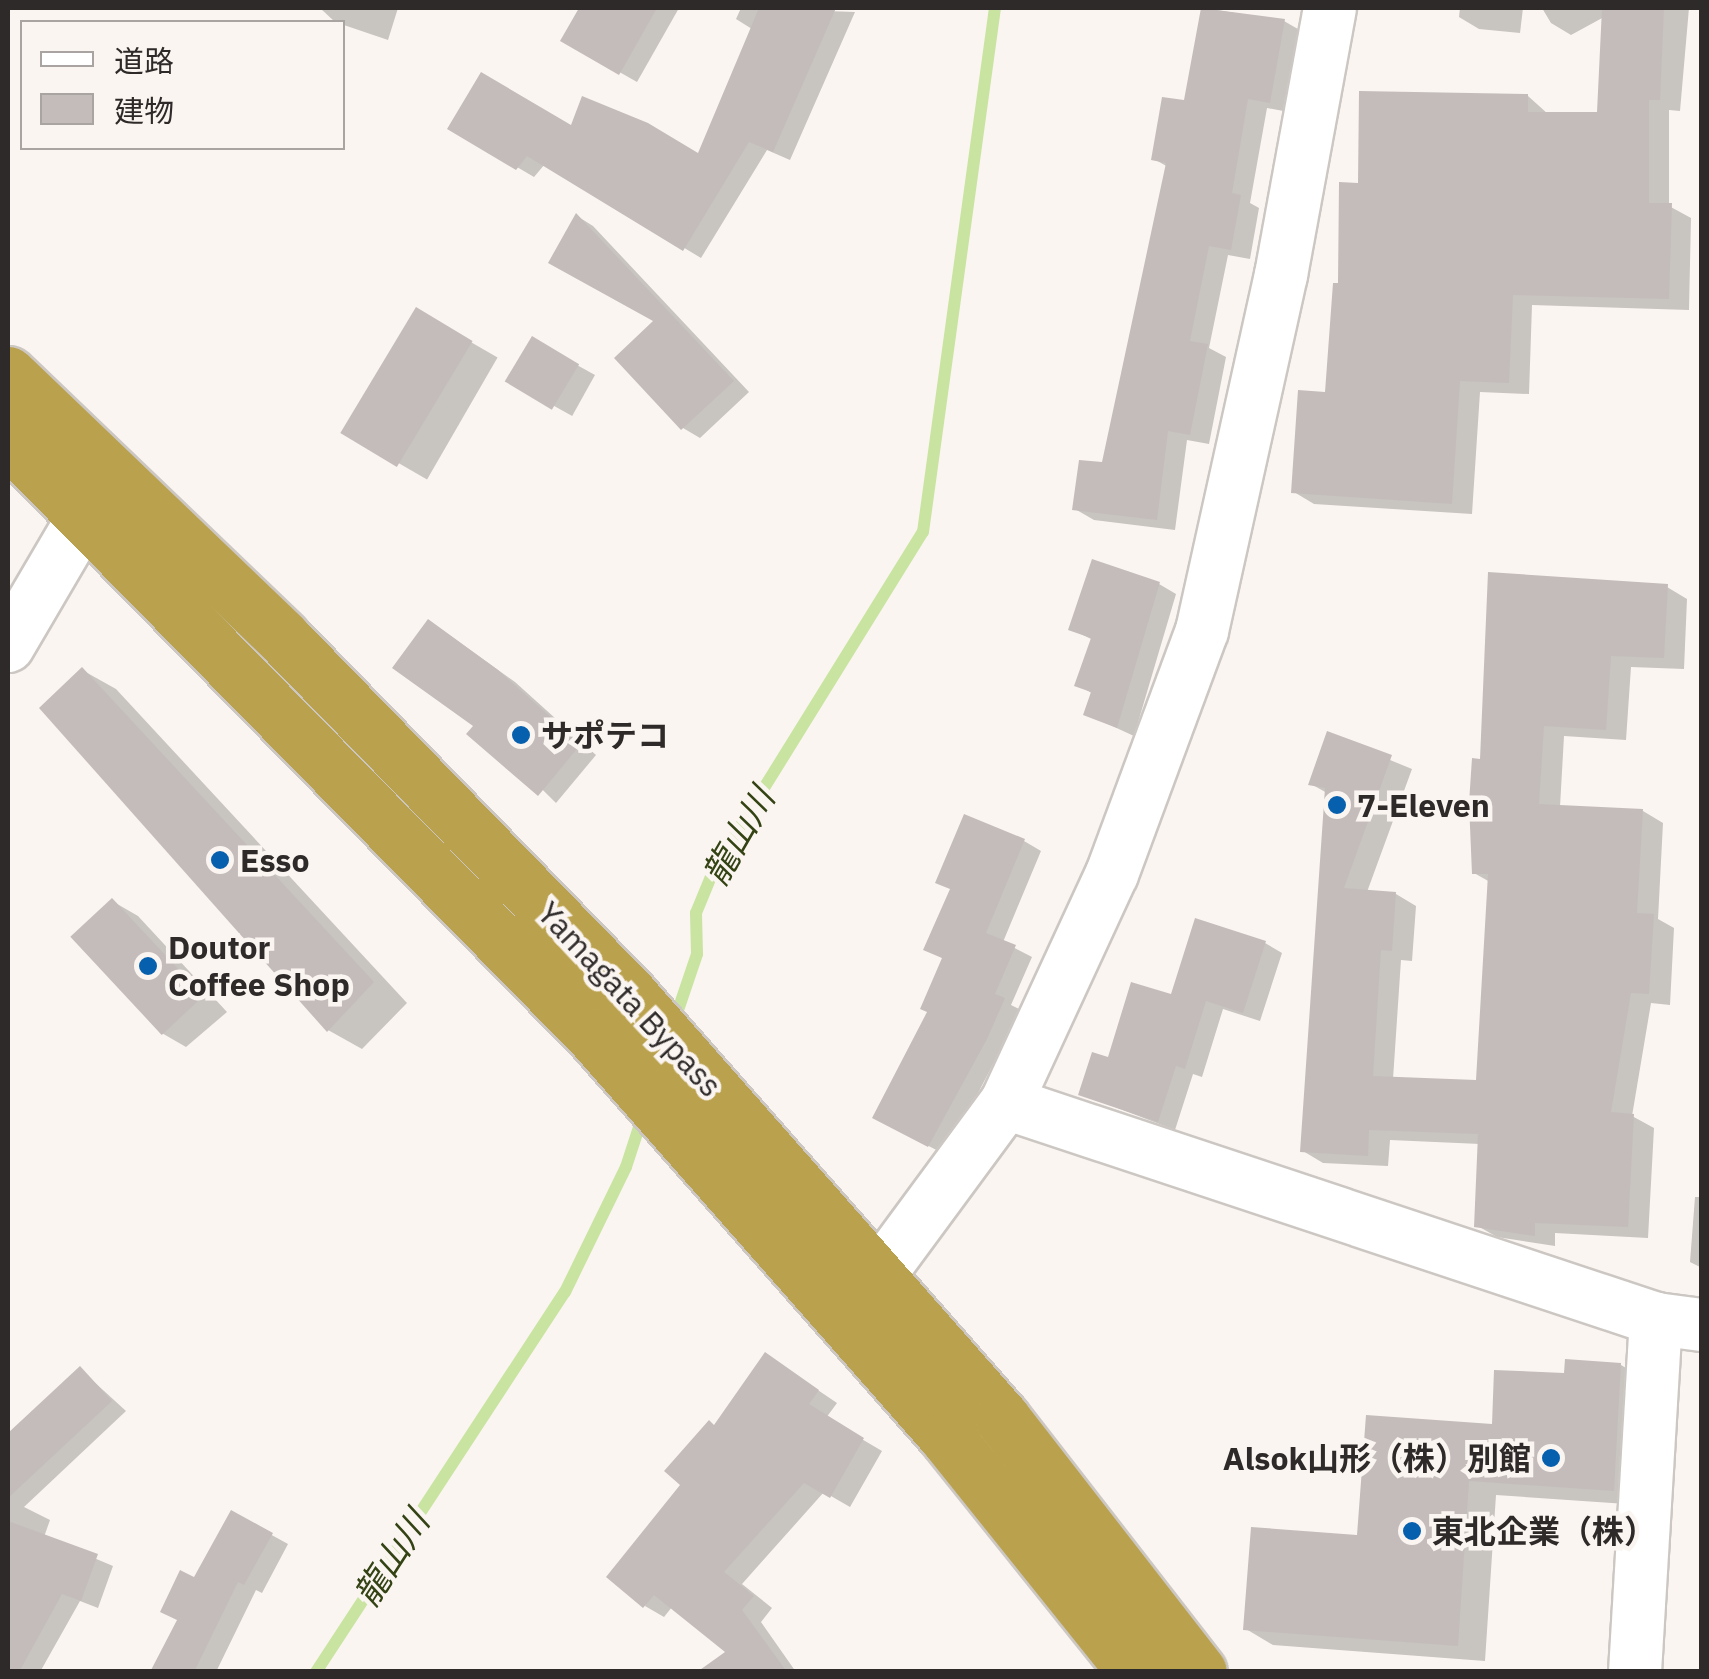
<!DOCTYPE html>
<meta charset="utf-8">
<style>
body{margin:0}
#map{position:relative;width:1709px;height:1679px;overflow:hidden;background:#fbf5f1;font-family:"IBM Plex Sans","Noto Sans JP",sans-serif}
div>[style]{position:absolute}
[style*='--x']{left:calc(var(--x)*1px);top:calc(var(--y)*1px);width:calc(var(--w)*1px);rotate:calc(var(--a)*1deg)}
.shadow>*{inset:0;background:#0003;transform-origin:0 0}
.stream>*{height:12px;margin:-6px;padding:0 6px;transform-origin:6px;border-radius:6px;background:#c9e4a1}
.building>*{inset:0;background:#c3bcbb;transform-origin:0 0}
.roads{filter:drop-shadow(2px 0 #ccc7c2) drop-shadow(-2px 0 #ccc7c2) drop-shadow(0 2px #ccc7c2) drop-shadow(0 -2px #ccc7c2)}
.minor>*{height:52px;margin:-26px;padding:0 26px;transform-origin:26px;border-radius:26px;background:#fff}
.highway>*{height:55px;margin:-27.5px;padding:0 27.5px;transform-origin:27.5px;border-radius:27.5px;background:#baa14d}
.dots>*{width:28px;height:28px;translate:-50% -50%;box-sizing:border-box;border:5px solid #fbf5f1;border-radius:50%}
span{translate:-50% -50%;white-space:nowrap;text-align:center;line-height:1.15;-webkit-text-stroke:9px #fbf5f1;paint-order:stroke}
.poi-label{font-size:32px;color:#2d2a29;font-weight:700}
.left{translate:0 -50%;text-align:left}
.right{translate:-100% -50%;text-align:right}
.street-label{font-size:32px;color:#2d2a29}
.water-label{font-size:35px;color:#334314;font-style:italic}
.frame{position:absolute;inset:0;border:10px solid #2d2a29;pointer-events:none}
.legend{position:absolute;left:20px;top:20px;width:325px;height:130px;box-sizing:border-box;background:#fbf5f1;border:2px solid #a9a4a1;margin:0;padding:12px 18px;list-style:none;font-size:30px;color:#2d2a29}
.legend li{display:flex;align-items:center;gap:20px;height:50px}
.legend b{width:50px;border:2px solid #a9a4a1}
</style>
<div id="map">
<div class="shadow">
<i style="clip-path:polygon(320px 8px,398px 8px,388px 40px,335px 22px)"></i>
<i style="clip-path:polygon(582px 8px,679px 8px,637px 82px,563px 40px)"></i>
<i style="clip-path:polygon(741px 8px,855px 12px,790px 160px,767px 150px,701px 258px,545px 164px,534px 177px,451px 128px,572px 128px,699px 157px,752px 29px,736px 19px)"></i>
<i style="clip-path:polygon(1204px 8px,1284px 21px,1303px 32px,1289px 112px,1267px 108px,1250px 203px,1259px 208px,1250px 259px,1228px 255px,1209px 348px,1226px 357px,1209px 444px,1187px 440px,1175px 530px,1094px 520px,1075px 509px,1104px 465px,1168px 167px,1154px 159px,1186px 103px)"></i>
<i style="clip-path:polygon(1460px 8px,1523px 8px,1520px 33px,1479px 29px,1459px 17px)"></i>
<i style="clip-path:polygon(1542px 8px,1689px 8px,1680px 111px,1669px 110px,1669px 206px,1691px 218px,1689px 310px,1532px 305px,1529px 394px,1480px 392px,1472px 514px,1314px 504px,1294px 492px,1328px 394px,1361px 185px,1528px 96px,1548px 114px,1599px 115px,1604px 17px,1571px 35px,1551px 23px)"></i>
<i style="clip-path:polygon(577px 216px,593px 226px,749px 392px,700px 438px,683px 428px,657px 321px)"></i>
<i style="left:417px;top:311px;width:93px;height:141px;rotate:30deg"></i>
<i style="left:532px;top:340px;width:72px;height:47px;rotate:29deg"></i>
<i style="clip-path:polygon(1159px 584px,1176px 594px,1134px 736px,1086px 714px,1093px 694px,1077px 684px,1093px 640px,1071px 629px)"></i>
<i style="clip-path:polygon(1667px 587px,1687px 599px,1684px 669px,1631px 667px,1626px 740px,1564px 736px,1560px 807px,1643px 811px,1663px 823px,1658px 919px,1674px 928px,1670px 1005px,1651px 1003px,1632px 1116px,1654px 1128px,1648px 1238px,1555px 1233px,1555px 1246px,1497px 1237px,1476px 1225px,1480px 1144px,1390px 1140px,1388px 1166px,1323px 1163px,1303px 1151px,1327px 793px,1311px 784px,1329px 735px,1412px 769px,1367px 892px,1396px 894px,1416px 906px,1412px 961px,1401px 960px,1393px 1079px,1478px 1083px,1490px 882px,1474px 873px,1482px 762px)"></i>
<i style="clip-path:polygon(445px 632px,515px 682px,596px 755px,556px 803px,477px 725px)"></i>
<i style="clip-path:polygon(82px 670px,116px 689px,407px 1003px,362px 1049px,328px 1030px)"></i>
<i style="clip-path:polygon(1024px 841px,1041px 851px,1003px 942px,1032px 957px,1011px 1005px,1021px 1010px,946px 1155px,892px 1127px,944px 959px,926px 949px,952px 890px)"></i>
<i style="clip-path:polygon(112px 901px,138px 916px,227px 1012px,186px 1047px,160px 1032px)"></i>
<i style="clip-path:polygon(1265px 943px,1282px 953px,1260px 1021px,1223px 1009px,1202px 1077px,1193px 1074px,1175px 1130px,1081px 1094px,1173px 997px)"></i>
<i style="clip-path:polygon(1695px 1197px,1702px 1197px,1702px 1268px,1690px 1262px)"></i>
<i style="clip-path:polygon(766px 1355px,837px 1403px,826px 1418px,882px 1451px,850px 1507px,824px 1492px,742px 1584px,772px 1608px,761px 1622px,796px 1672px,702px 1672px,729px 1652px,672px 1607px,664px 1617px,645px 1606px,684px 1485px)"></i>
<i style="clip-path:polygon(1621px 1365px,1648px 1381px,1641px 1505px,1496px 1495px,1485px 1661px,1273px 1645px,1246px 1629px,1566px 1376px)"></i>
<i style="clip-path:polygon(80px 1369px,126px 1411px,24px 1507px,50px 1520px,44px 1537px,113px 1566px,98px 1608px,80px 1601px,40px 1672px,8px 1672px,8px 1440px)"></i>
<i style="clip-path:polygon(232px 1513px,288px 1544px,262px 1593px,256px 1590px,216px 1672px,152px 1672px)"></i>
</div>
<div class="stream">
<i style="--x:673;--y:1025;--w:75;--a:-71.3"></i>
<i style="--x:697;--y:954;--w:41;--a:-91.4"></i>
<i style="--x:696;--y:913;--w:50;--a:-67.6"></i>
<i style="--x:715;--y:867;--w:394;--a:-58.2"></i>
<i style="--x:923;--y:532;--w:529;--a:-82.18"></i>
<i style="--x:316;--y:1672;--w:454;--a:-56.8"></i>
<i style="--x:565;--y:1292;--w:139;--a:-64"></i>
<i style="--x:626;--y:1167;--w:55;--a:-71.9"></i>
</div>
<div class="building">
<i style="clip-path:polygon(579px 8px,657px 8px,619px 75px,560px 41px)"></i>
<i style="clip-path:polygon(759px 8px,836px 8px,773px 152px,749px 142px,683px 251px,527px 156px,516px 170px,447px 129px,481px 72px,571px 125px,582px 96px,648px 123px,698px 153px)"></i>
<i style="clip-path:polygon(1201px 8px,1285px 19px,1270px 103px,1248px 99px,1232px 193px,1241px 195px,1231px 250px,1209px 246px,1190px 341px,1208px 344px,1190px 435px,1168px 431px,1157px 520px,1072px 510px,1079px 460px,1102px 462px,1166px 163px,1151px 160px,1162px 97px,1184px 100px)"></i>
<i style="clip-path:polygon(1602px 8px,1664px 8px,1660px 100px,1649px 100px,1649px 203px,1672px 203px,1669px 299px,1513px 295px,1509px 383px,1460px 381px,1452px 504px,1291px 493px,1298px 390px,1325px 392px,1333px 283px,1338px 283px,1339px 182px,1358px 183px,1359px 91px,1528px 94px,1528px 112px,1597px 112px)"></i>
<i style="clip-path:polygon(576px 213px,734px 381px,681px 430px,614px 358px,653px 321px,548px 263px)"></i>
<i style="left:416px;top:307px;width:66px;height:147px;rotate:31deg"></i>
<i style="left:532px;top:336px;width:55px;height:53px;rotate:31deg"></i>
<i style="clip-path:polygon(1092px 559px,1160px 582px,1117px 728px,1083px 715px,1091px 692px,1074px 686px,1091px 638px,1068px 630px)"></i>
<i style="clip-path:polygon(1488px 572px,1668px 584px,1664px 658px,1611px 656px,1606px 730px,1544px 726px,1539px 804px,1643px 809px,1637px 913px,1654px 914px,1649px 994px,1631px 993px,1611px 1112px,1634px 1114px,1628px 1227px,1535px 1223px,1535px 1236px,1474px 1227px,1478px 1134px,1369px 1130px,1368px 1156px,1300px 1152px,1325px 788px,1308px 785px,1327px 731px,1392px 755px,1344px 888px,1396px 892px,1392px 951px,1381px 950px,1373px 1076px,1476px 1080px,1488px 874px,1472px 874px,1469px 803px,1472px 758px,1480px 759px)"></i>
<i style="clip-path:polygon(428px 619px,498px 670px,581px 744px,538px 796px,466px 734px,473px 726px,392px 668px)"></i>
<i style="clip-path:polygon(82px 667px,374px 982px,327px 1032px,39px 708px)"></i>
<i style="clip-path:polygon(964px 814px,1025px 839px,986px 933px,1016px 945px,995px 994px,1005px 998px,987px 1039px,928px 1147px,872px 1118px,927px 1012px,920px 1009px,942px 958px,923px 950px,950px 889px,935px 883px)"></i>
<i style="left:112px;top:898px;width:134px;height:57px;rotate:47deg"></i>
<i style="clip-path:polygon(1195px 918px,1266px 941px,1243px 1013px,1206px 1001px,1185px 1069px,1176px 1066px,1158px 1122px,1078px 1095px,1092px 1052px,1108px 1057px,1131px 982px,1171px 994px)"></i>
<i style="clip-path:polygon(765px 1352px,819px 1390px,809px 1404px,864px 1438px,830px 1498px,804px 1483px,724px 1572px,754px 1596px,742px 1610px,787px 1672px,697px 1672px,725px 1652px,654px 1595px,643px 1608px,606px 1577px,680px 1485px,664px 1471px,709px 1420px,714px 1425px)"></i>
<i style="clip-path:polygon(1565px 1359px,1621px 1363px,1614px 1491px,1469px 1481px,1458px 1646px,1243px 1630px,1251px 1527px,1357px 1535px,1366px 1415px,1492px 1424px,1494px 1370px,1564px 1373px)"></i>
<i style="clip-path:polygon(80px 1366px,112px 1401px,8px 1498px,8px 1433px)"></i>
<i style="clip-path:polygon(231px 1510px,273px 1533px,244px 1585px,238px 1582px,194px 1672px,150px 1672px,177px 1620px,160px 1612px,180px 1570px,194px 1577px)"></i>
<i style="clip-path:polygon(8px 1521px,98px 1554px,81px 1601px,62px 1594px,19px 1672px,8px 1672px)"></i>
</div>
<div class="roads">
<div class="minor">
<i style="--x:8;--y:646;--w:152;--a:-59.6"></i>
<i style="--x:1006;--y:1103;--w:685;--a:18.38"></i>
<i style="--x:1656;--y:1319;--w:46;--a:7.4"></i>
<i style="--x:879;--y:1275;--w:214;--a:-53.6"></i>
<i style="--x:1006;--y:1103;--w:252;--a:-65.2"></i>
<i style="--x:1112;--y:874;--w:259;--a:-69.7"></i>
<i style="--x:1202;--y:631;--w:365;--a:-77.5"></i>
<i style="--x:1281;--y:275;--w:271;--a:-79.6"></i>
<i style="--x:1635;--y:1672;--w:354;--a:-86.6"></i>
</div>
<div class="highway">
<i style="--x:8;--y:374;--w:381;--a:43.8"></i>
<i style="--x:283;--y:638;--w:499;--a:45.8"></i>
<i style="--x:631;--y:996;--w:562;--a:48.68"></i>
<i style="--x:1002;--y:1418;--w:321;--a:52.2"></i>
<i style="--x:8;--y:439;--w:837;--a:45.53"></i>
<i style="--x:594;--y:1036;--w:533;--a:48.65"></i>
<i style="--x:946;--y:1436;--w:302;--a:51.3"></i>
</div>
</div>
<div class="dots">
<i style="left:521px;top:735px;background:#0760ae"></i>
<i style="left:1337px;top:805px;background:#0760ae"></i>
<i style="left:220px;top:860px;background:#0760ae"></i>
<i style="left:148px;top:966px;background:#0760ae"></i>
<i style="left:1551px;top:1458px;background:#0760ae"></i>
<i style="left:1412px;top:1531px;background:#0760ae"></i>
</div>
<div class="poi-label">
<span class="left" style="left:541px;top:735px">サポテコ</span>
<span class="left" style="left:1357px;top:805px">7-Eleven</span>
<span class="left" style="left:240px;top:860px">Esso</span>
<span class="left" style="left:168px;top:966px">Doutor<br>Coffee Shop</span>
<span class="right" style="left:1531px;top:1458px">Alsok山形（株）別館</span>
<span class="left" style="left:1432px;top:1531px">東北企業（株）</span>
</div>
<div class="street-label">
<span style="left:630px;top:999px;rotate:47deg">Yamagata Bypass</span>
</div>
<div class="water-label">
<span style="left:738px;top:836px;rotate:-60deg">龍山川</span>
<span style="left:391px;top:1558px;rotate:-57deg">龍山川</span>
</div>
<div class="frame"></div>
<ul class="legend">
<li><b style="height:12px;background:#fff"></b>道路</li>
<li><b style="height:28px;background:#c3bcbb"></b>建物</li>
</ul>
</div>
